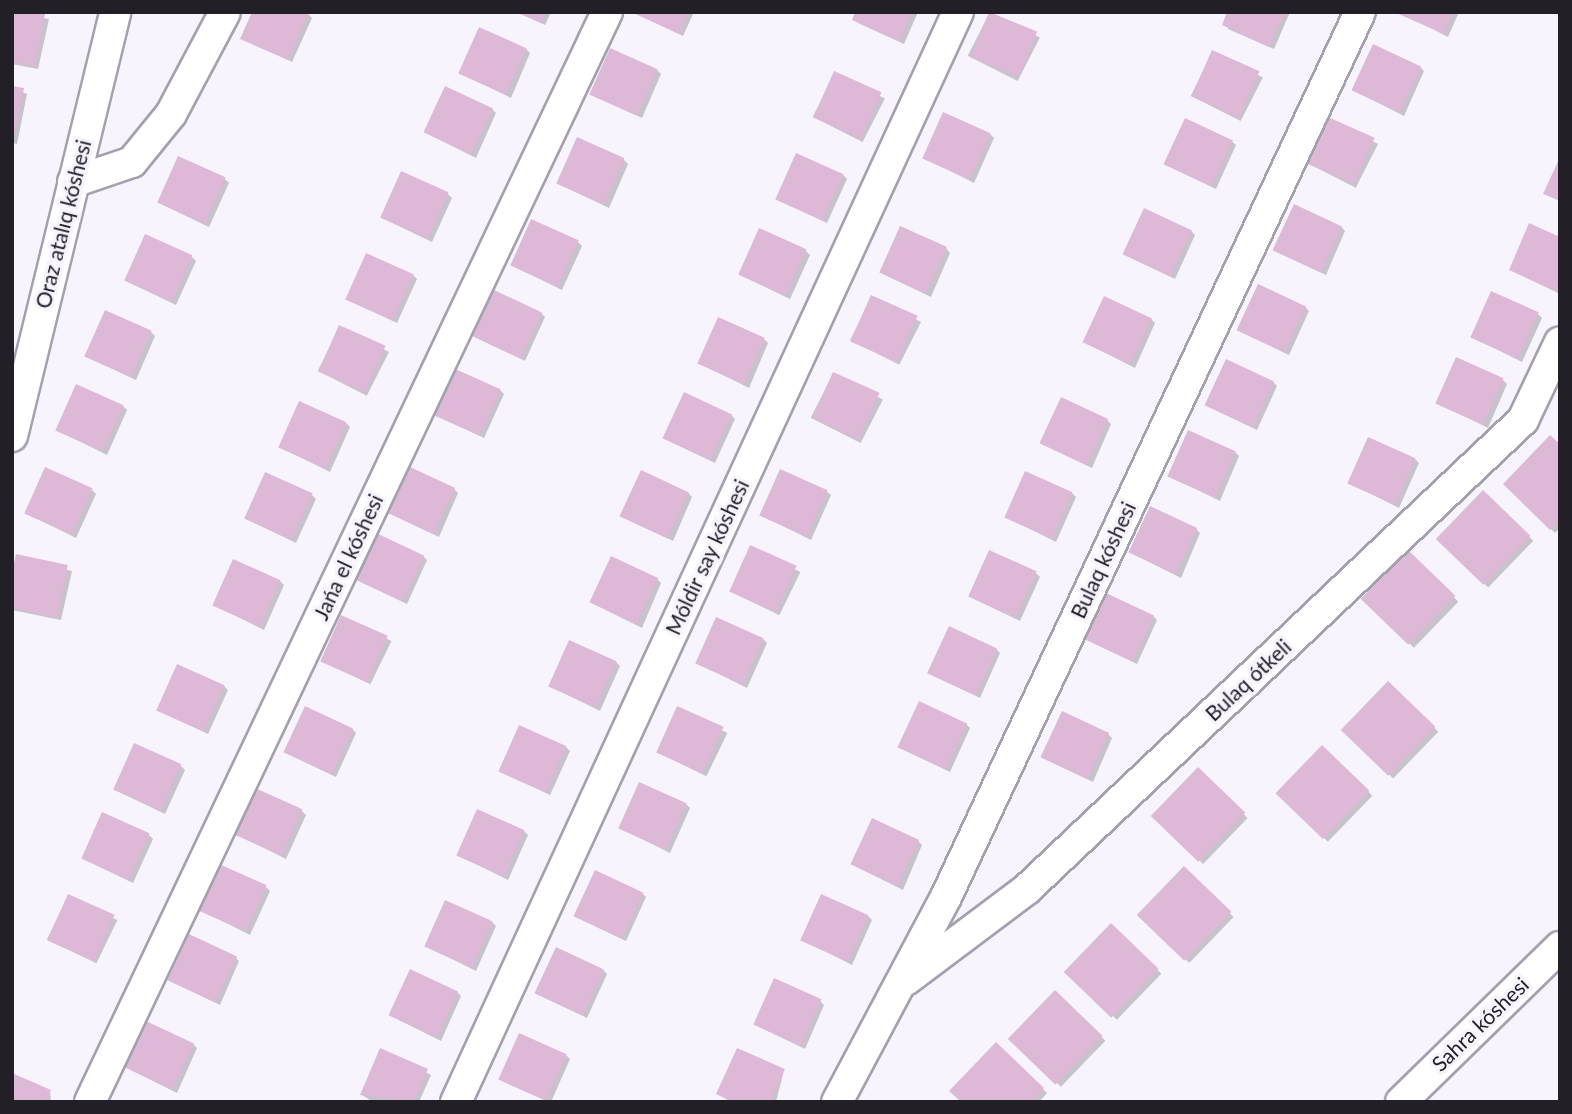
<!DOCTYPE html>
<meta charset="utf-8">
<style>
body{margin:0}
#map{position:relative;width:1572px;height:1114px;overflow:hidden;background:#f8f4fe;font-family:Lato,sans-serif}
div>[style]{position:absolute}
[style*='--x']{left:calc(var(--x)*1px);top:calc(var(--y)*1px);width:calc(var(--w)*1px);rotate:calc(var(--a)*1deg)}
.shadow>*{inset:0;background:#0003;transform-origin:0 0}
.building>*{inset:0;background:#deb9d7;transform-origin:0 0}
.roads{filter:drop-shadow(2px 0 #a5a0af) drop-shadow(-2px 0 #a5a0af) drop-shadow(0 2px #a5a0af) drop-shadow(0 -2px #a5a0af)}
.minor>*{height:30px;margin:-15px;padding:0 15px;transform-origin:15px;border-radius:15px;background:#fff}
span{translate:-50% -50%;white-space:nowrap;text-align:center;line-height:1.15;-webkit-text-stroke:7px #f8f4fe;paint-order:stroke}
.street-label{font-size:21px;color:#222026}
.frame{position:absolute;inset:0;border:14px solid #222026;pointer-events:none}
</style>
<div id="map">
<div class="shadow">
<i style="clip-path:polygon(12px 12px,49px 19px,38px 69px,12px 64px)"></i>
<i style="clip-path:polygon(516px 12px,551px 12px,545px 25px)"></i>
<i style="clip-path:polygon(634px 12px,694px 12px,683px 36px)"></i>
<i style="clip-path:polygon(857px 12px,918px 12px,904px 44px,858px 23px)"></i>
<i style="left:990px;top:12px;width:56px;height:49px;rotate:27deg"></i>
<i style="clip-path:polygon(1229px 12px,1290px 12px,1274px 49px,1228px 29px)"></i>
<i style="clip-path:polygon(1399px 12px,1459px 12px,1448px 37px)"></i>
<i style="clip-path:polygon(308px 14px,312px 18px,292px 62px,242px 38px)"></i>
<i style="clip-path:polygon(526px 49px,530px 53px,511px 98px,461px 73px)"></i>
<i style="left:1213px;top:52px;width:56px;height:49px;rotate:27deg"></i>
<i style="clip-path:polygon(1420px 67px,1424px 71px,1404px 116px,1355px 91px)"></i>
<i style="clip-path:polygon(657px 70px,661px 74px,642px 118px,592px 94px)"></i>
<i style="left:835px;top:73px;width:56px;height:49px;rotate:27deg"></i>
<i style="clip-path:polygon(12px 88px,27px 94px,17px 144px,12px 143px)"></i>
<i style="clip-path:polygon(492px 109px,496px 113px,476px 158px,426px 133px)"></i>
<i style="left:1329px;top:119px;width:55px;height:49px;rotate:27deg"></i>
<i style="clip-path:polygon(990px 134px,994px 138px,974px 183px,925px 158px)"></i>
<i style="clip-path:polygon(1231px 141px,1236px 145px,1216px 189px,1166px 165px)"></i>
<i style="clip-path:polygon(624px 160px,628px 164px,609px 208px,559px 184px)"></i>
<i style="clip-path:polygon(843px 175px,847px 179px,827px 223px,777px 199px)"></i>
<i style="clip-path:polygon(225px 179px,229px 183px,209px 227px,159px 203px)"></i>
<i style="clip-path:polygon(448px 194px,452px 198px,432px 242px,382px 218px)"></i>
<i style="clip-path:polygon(1341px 227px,1345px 231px,1326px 275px,1276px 251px)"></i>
<i style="clip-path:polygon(1191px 231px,1195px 235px,1175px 279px,1125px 255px)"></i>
<i style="clip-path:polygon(1560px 239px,1560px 294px,1511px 270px)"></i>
<i style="clip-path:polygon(578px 242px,582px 246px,562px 290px,513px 266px)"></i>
<i style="clip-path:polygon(946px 248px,950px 253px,931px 297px,881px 273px)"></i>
<i style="clip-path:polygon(806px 251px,810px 255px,790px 299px,740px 275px)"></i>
<i style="clip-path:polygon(192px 257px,196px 261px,176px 305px,126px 281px)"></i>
<i style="clip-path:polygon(413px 275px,417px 279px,397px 323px,347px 299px)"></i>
<i style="left:872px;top:297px;width:55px;height:48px;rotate:27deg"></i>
<i style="clip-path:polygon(1305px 307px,1309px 311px,1289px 355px,1240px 331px)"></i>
<i style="clip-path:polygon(541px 313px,545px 317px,525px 361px,475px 337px)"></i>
<i style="clip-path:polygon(1538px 314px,1542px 318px,1522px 362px,1472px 337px)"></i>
<i style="clip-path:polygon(1151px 319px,1155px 323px,1135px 368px,1086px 343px)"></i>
<i style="left:340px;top:327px;width:55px;height:49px;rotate:27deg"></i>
<i style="clip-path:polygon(151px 332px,155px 336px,136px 380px,86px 356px)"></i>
<i style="clip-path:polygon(764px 339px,768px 343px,749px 388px,699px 363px)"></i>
<i style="left:833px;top:374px;width:56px;height:49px;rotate:27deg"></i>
<i style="clip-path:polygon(1503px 380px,1507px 384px,1488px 428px,1438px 403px)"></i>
<i style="clip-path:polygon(1273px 382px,1277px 386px,1257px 430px,1207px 406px)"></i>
<i style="clip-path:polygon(500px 390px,504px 394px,484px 438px,434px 414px)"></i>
<i style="clip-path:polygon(123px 406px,127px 410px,107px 455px,57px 430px)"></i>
<i style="clip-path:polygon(731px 415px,735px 419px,715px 463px,665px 439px)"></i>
<i style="clip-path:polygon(1107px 420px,1111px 424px,1092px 468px,1042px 444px)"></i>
<i style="clip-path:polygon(346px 423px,350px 427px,330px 472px,280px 447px)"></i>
<i style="clip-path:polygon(1560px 447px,1560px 528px,1555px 533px,1505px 484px)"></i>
<i style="clip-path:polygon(1235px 452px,1239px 456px,1220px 501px,1170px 476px)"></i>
<i style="clip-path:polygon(1415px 459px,1419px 463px,1399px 508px,1350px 483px)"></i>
<i style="clip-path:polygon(454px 489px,458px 493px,439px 537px,389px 513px)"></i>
<i style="clip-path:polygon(92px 490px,96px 494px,76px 538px,26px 513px)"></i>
<i style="clip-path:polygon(827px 492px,831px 495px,811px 540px,761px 515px)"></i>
<i style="left:1483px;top:492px;width:70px;height:65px;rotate:44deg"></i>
<i style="clip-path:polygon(688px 493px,692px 497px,673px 541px,623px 517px)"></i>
<i style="clip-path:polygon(1072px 493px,1076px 497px,1056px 542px,1006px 517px)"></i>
<i style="clip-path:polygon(312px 495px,316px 499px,296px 543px,246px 519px)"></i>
<i style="clip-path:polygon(1196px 529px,1200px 533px,1181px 578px,1131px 553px)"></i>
<i style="left:751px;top:548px;width:55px;height:48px;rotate:26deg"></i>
<i style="left:1408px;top:553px;width:70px;height:64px;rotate:44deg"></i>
<i style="clip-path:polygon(17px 556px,72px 571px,61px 620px,12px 610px)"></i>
<i style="clip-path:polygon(423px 556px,427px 560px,407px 604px,357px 580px)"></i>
<i style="clip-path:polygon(1036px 573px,1040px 577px,1020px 621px,970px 597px)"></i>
<i style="clip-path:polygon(657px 579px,661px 583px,642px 628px,592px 603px)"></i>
<i style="clip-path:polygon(280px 581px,284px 585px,264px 630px,214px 605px)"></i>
<i style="clip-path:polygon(1153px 616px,1157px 620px,1137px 664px,1087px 640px)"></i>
<i style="left:342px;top:617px;width:55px;height:48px;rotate:26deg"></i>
<i style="clip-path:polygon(763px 639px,767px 643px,747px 688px,697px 663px)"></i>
<i style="clip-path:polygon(996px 649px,1000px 653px,980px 698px,931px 673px)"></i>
<i style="clip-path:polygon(616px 662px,620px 666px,600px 711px,550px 686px)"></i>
<i style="left:1388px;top:683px;width:70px;height:65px;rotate:44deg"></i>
<i style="clip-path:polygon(224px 686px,228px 690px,208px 734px,158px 710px)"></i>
<i style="left:678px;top:709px;width:55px;height:48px;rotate:26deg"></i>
<i style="clip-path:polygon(966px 724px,970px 728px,950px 772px,901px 748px)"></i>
<i style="clip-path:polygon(352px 729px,356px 733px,336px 777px,286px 753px)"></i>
<i style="clip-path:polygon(1108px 734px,1112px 738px,1093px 782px,1043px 758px)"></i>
<i style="clip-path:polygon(566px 747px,570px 751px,550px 795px,501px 771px)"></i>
<i style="left:1322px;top:747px;width:70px;height:64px;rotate:44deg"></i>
<i style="clip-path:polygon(181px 766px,185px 770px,165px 814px,115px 790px)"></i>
<i style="left:1198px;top:770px;width:69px;height:64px;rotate:44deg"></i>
<i style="clip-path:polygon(686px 804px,690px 808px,670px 853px,620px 828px)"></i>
<i style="clip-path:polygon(302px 811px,306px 815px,286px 859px,236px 834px)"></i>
<i style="clip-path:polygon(524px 831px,528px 835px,508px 880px,458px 855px)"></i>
<i style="clip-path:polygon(149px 835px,153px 839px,133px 883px,83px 859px)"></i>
<i style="clip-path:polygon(918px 841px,922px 845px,903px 890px,853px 865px)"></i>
<i style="left:1184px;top:869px;width:69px;height:64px;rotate:44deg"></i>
<i style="clip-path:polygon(266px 887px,270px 891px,250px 935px,201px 910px)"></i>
<i style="clip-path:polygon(642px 893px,646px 897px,626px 941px,576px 917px)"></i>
<i style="left:68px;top:896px;width:55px;height:48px;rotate:26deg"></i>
<i style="clip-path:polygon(868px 916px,872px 920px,852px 965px,803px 940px)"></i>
<i style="clip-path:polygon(492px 922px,496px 926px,476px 971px,426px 946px)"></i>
<i style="left:1111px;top:925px;width:70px;height:64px;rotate:44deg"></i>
<i style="clip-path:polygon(235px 957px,239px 961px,220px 1005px,170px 981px)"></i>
<i style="clip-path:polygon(603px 970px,607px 974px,587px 1018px,537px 994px)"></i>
<i style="clip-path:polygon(457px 992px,461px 996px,441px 1041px,391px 1016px)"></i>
<i style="left:1055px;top:992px;width:70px;height:64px;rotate:44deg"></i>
<i style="clip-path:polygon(820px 1001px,824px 1005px,805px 1049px,755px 1025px)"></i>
<i style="clip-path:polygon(193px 1044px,197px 1048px,177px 1093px,127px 1068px)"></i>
<i style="clip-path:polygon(997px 1045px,1047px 1093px,1039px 1102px,963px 1102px)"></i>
<i style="clip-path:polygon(381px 1050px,431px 1075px,419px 1102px,373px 1102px,362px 1095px)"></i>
<i style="clip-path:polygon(566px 1055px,570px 1059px,551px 1102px,500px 1079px)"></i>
<i style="clip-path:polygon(784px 1070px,776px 1102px,731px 1102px,718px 1094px)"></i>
<i style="clip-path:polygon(50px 1092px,51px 1102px,12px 1102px)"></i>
</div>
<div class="building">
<i style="clip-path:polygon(12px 12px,45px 14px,35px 66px,12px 62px)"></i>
<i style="clip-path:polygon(252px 12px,309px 12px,288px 60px,240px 39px)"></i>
<i style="clip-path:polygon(518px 12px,546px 12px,541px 23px)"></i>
<i style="clip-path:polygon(631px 12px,688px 12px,679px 34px)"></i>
<i style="clip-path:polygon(855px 12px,912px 12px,899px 41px,852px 20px)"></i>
<i style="left:989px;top:12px;width:52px;height:49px;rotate:22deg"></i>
<i style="clip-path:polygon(1227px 12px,1285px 12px,1269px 47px,1222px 25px)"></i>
<i style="clip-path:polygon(1394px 12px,1454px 12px,1444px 34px)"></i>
<i style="left:479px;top:27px;width:52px;height:51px;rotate:24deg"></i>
<i style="left:1373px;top:44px;width:53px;height:51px;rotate:25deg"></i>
<i style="left:610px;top:48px;width:52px;height:51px;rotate:24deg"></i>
<i style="left:1212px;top:50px;width:52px;height:51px;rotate:24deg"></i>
<i style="left:834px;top:71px;width:52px;height:51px;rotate:24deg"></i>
<i style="clip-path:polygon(12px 86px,24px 88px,13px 140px,12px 140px)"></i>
<i style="left:445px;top:86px;width:53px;height:51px;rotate:25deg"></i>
<i style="left:943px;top:112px;width:52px;height:51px;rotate:24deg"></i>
<i style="left:1328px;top:117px;width:51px;height:51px;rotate:24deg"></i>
<i style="left:1185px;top:118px;width:53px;height:51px;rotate:25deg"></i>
<i style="left:577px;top:137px;width:52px;height:51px;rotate:24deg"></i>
<i style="left:796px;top:153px;width:52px;height:51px;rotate:24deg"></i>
<i style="left:178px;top:156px;width:52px;height:51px;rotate:24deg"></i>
<i style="clip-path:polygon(1560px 157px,1560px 201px,1543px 194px)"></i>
<i style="left:401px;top:171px;width:52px;height:51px;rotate:24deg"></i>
<i style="left:1294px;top:204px;width:53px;height:51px;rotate:25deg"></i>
<i style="left:1144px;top:208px;width:53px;height:51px;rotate:25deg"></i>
<i style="left:531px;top:219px;width:52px;height:51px;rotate:24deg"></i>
<i style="clip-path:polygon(1529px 223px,1560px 237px,1557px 292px,1509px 270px)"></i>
<i style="left:900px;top:226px;width:51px;height:51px;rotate:24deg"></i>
<i style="left:759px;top:228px;width:52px;height:51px;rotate:24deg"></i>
<i style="left:145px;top:234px;width:52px;height:51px;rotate:24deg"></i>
<i style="left:366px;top:253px;width:52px;height:51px;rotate:24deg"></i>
<i style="left:1258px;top:284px;width:53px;height:51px;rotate:25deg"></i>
<i style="left:494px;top:290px;width:53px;height:51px;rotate:25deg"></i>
<i style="left:1491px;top:291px;width:52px;height:51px;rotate:24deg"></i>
<i style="left:871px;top:295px;width:51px;height:51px;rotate:24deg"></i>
<i style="left:1104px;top:296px;width:53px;height:51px;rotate:25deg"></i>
<i style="left:105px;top:310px;width:51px;height:51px;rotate:24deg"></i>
<i style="left:718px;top:317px;width:51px;height:51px;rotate:24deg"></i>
<i style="left:339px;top:325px;width:51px;height:51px;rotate:24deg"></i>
<i style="left:1456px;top:357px;width:52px;height:51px;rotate:24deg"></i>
<i style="left:1226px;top:359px;width:53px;height:51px;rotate:25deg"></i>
<i style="left:453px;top:368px;width:52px;height:51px;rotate:24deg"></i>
<i style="left:833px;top:372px;width:51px;height:51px;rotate:24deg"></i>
<i style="left:76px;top:384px;width:52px;height:51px;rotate:24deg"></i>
<i style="left:684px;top:392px;width:53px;height:51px;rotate:25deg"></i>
<i style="left:1061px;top:397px;width:52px;height:51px;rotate:25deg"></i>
<i style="left:299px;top:401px;width:52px;height:51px;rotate:24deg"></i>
<i style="left:1188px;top:430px;width:52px;height:51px;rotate:24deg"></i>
<i style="clip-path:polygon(1550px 435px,1560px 444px,1560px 521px,1550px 530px,1503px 484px)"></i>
<i style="left:1368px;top:437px;width:52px;height:51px;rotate:24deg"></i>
<i style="left:408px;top:466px;width:52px;height:51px;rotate:25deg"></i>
<i style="left:45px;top:467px;width:52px;height:51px;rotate:24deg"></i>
<i style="left:780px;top:469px;width:52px;height:51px;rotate:24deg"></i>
<i style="left:641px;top:470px;width:53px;height:51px;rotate:25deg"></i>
<i style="left:1025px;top:471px;width:52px;height:51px;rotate:24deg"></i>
<i style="left:265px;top:472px;width:52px;height:51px;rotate:24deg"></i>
<i style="left:1483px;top:490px;width:66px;height:68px;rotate:44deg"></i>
<i style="left:1150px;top:506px;width:52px;height:51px;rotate:25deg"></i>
<i style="left:376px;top:533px;width:53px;height:51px;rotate:25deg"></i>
<i style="left:750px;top:545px;width:51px;height:51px;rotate:24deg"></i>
<i style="left:989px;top:550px;width:52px;height:51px;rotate:24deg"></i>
<i style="left:1408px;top:550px;width:66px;height:68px;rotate:44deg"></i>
<i style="left:16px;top:554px;width:53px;height:54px;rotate:12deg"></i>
<i style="left:611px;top:556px;width:52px;height:51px;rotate:25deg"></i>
<i style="left:233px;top:559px;width:52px;height:51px;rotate:24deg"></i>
<i style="left:1106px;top:593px;width:53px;height:51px;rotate:25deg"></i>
<i style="left:341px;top:615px;width:51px;height:51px;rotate:24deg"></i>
<i style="left:716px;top:617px;width:52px;height:51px;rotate:24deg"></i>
<i style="left:949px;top:626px;width:53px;height:52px;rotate:25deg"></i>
<i style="left:569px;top:640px;width:52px;height:51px;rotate:24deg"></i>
<i style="left:177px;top:664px;width:52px;height:51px;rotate:24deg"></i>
<i style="left:1388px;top:681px;width:66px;height:68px;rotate:44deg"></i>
<i style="left:919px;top:701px;width:53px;height:51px;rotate:25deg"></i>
<i style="left:305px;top:706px;width:53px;height:51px;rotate:25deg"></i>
<i style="left:677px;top:706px;width:51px;height:51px;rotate:24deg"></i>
<i style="left:1062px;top:711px;width:52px;height:51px;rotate:25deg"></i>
<i style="left:519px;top:725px;width:52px;height:51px;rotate:24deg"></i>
<i style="left:134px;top:743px;width:52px;height:51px;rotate:24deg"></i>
<i style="left:1322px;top:745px;width:66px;height:67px;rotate:44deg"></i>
<i style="left:1198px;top:767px;width:66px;height:68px;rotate:44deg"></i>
<i style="left:639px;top:782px;width:52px;height:51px;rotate:24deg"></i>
<i style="left:255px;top:788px;width:52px;height:51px;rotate:24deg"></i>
<i style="left:477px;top:809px;width:52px;height:51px;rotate:24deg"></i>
<i style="left:102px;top:812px;width:52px;height:51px;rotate:24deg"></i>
<i style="left:872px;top:818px;width:52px;height:51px;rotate:25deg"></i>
<i style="left:219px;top:864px;width:52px;height:51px;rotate:24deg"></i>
<i style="left:1184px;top:866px;width:66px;height:68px;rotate:44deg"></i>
<i style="left:595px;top:870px;width:53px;height:51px;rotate:25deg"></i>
<i style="left:68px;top:894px;width:51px;height:51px;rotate:24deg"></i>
<i style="left:821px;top:894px;width:52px;height:51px;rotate:24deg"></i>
<i style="left:445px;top:900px;width:52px;height:51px;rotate:24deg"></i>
<i style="left:1111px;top:923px;width:66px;height:68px;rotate:44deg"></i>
<i style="left:189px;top:934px;width:53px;height:51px;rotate:25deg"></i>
<i style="left:556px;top:947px;width:53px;height:51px;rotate:25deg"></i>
<i style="left:410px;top:969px;width:53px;height:51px;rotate:25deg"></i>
<i style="left:774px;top:978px;width:52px;height:51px;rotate:24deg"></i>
<i style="left:1055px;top:990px;width:66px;height:68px;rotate:44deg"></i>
<i style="left:146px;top:1021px;width:53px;height:51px;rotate:25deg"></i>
<i style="left:519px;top:1033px;width:52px;height:51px;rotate:24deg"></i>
<i style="clip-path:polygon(996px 1042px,1044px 1088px,1031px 1102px,961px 1102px,949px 1091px)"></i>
<i style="clip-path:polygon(380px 1048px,428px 1069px,414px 1102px,360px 1095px)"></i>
<i style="clip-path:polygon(737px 1048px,785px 1069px,770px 1102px,733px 1102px,716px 1094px)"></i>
<i style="clip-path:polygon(12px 1073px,51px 1090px,46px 1102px,12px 1102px)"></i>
</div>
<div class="roads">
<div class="minor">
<i style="--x:73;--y:182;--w:62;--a:-18.7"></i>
<i style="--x:132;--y:162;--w:62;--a:-50.9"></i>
<i style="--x:171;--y:114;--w:115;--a:-62.1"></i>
<i style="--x:12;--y:436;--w:436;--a:-76.3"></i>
<i style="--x:906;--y:980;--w:151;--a:-36.9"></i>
<i style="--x:1027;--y:889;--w:683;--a:-43.4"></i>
<i style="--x:1523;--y:420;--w:86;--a:-64.6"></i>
<i style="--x:90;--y:1102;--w:1206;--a:-64.62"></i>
<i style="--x:456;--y:1102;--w:1200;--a:-65.27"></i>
<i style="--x:837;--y:1102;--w:232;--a:-62"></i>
<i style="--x:946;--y:897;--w:977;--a:-64.93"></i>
<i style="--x:1401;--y:1102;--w:222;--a:-44.3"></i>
</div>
</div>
<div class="street-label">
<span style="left:63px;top:224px;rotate:-76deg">Oraz atalıq kóshesi</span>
<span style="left:348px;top:557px;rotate:-65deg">Jańa el kóshesi</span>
<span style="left:707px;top:557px;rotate:-65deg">Móldir say kóshesi</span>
<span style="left:1103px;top:560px;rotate:-65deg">Bulaq kóshesi</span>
<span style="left:1248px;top:680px;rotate:-43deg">Bulaq ótkeli</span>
<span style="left:1480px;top:1024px;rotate:-44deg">Sahra kóshesi</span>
</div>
<div class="frame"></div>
</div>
